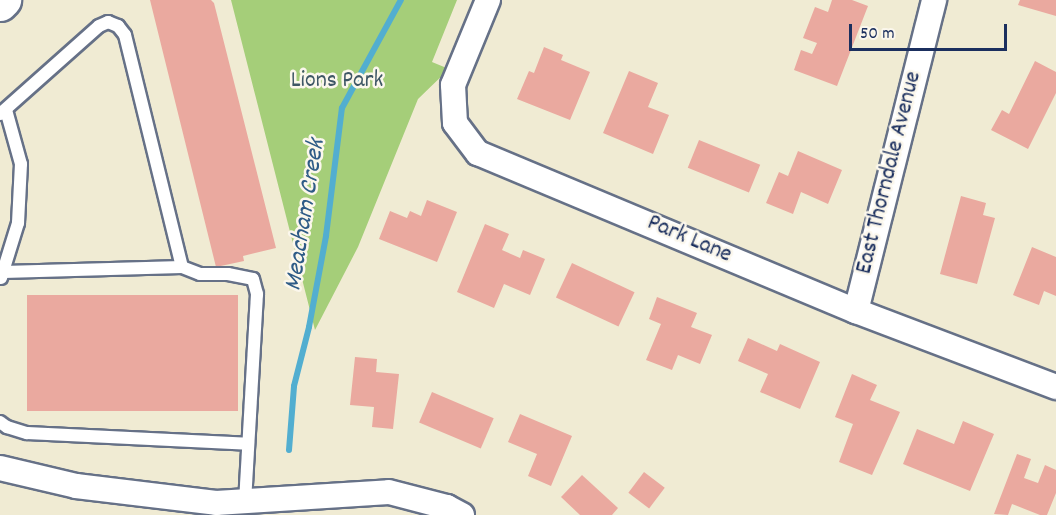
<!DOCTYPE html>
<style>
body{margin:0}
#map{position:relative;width:1056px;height:515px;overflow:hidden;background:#f0ebd3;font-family:Dekko,sans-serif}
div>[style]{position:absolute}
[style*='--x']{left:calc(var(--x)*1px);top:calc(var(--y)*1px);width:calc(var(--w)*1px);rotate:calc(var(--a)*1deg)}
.green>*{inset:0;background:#a5ce79}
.stream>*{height:6px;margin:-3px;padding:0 3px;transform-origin:3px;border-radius:3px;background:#52aed0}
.building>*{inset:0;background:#eaa99f;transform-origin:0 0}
.roads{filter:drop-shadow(2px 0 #667187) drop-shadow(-2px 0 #667187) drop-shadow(0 2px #667187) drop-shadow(0 -2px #667187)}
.service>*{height:12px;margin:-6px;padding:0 6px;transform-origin:6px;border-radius:6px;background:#fff}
.minor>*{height:24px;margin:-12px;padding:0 12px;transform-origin:12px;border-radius:12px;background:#fff}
.secondary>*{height:33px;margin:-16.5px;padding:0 16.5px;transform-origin:16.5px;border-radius:16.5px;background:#fff}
span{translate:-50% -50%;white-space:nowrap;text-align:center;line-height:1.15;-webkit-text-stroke:5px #fbf7ec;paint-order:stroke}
.park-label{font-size:24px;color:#3e5765}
.street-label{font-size:24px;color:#1b2f5e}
.water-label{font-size:26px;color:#2e5b86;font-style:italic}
.scale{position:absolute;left:849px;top:24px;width:158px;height:27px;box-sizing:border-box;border:3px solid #1b2f5e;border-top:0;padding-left:8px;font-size:18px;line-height:21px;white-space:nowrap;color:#1b2f5e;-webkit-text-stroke:4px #fbf7ec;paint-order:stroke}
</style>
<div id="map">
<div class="green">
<i style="clip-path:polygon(231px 0,457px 0,432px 62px,449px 69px,418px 99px,358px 247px,315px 330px)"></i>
</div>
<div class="stream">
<i style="--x:289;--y:450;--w:64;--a:-85.5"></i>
<i style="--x:294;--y:386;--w:61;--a:-75.7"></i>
<i style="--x:309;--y:327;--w:93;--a:-79.4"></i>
<i style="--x:326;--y:236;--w:129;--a:-82.9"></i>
<i style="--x:342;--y:108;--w:123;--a:-61.4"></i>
</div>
<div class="building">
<i style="clip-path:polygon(150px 0,211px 0,214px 3px,276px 248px,243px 256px,244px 261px,216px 267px)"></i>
<i style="clip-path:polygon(832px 0,852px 0,868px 6px,837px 86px,794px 70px,801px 50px,812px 54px,817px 43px,803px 38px,815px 7px,828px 12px)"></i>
<i style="clip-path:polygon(1020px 0,1056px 0,1056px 16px,1018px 5px)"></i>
<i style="clip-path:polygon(544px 47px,563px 55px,561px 60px,590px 72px,570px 120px,517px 99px,529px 71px,534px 73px)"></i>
<i style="clip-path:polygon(1035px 61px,1056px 72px,1056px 93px,1028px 149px,991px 130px,1002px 110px,1009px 114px)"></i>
<i style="clip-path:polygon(629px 71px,658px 83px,648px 107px,669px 115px,653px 154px,603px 133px)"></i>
<i style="left:699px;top:140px;width:66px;height:30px;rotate:22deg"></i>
<i style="clip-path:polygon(798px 151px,842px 170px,828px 204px,801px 192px,793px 214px,766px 203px,779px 172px,788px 176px)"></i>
<i style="clip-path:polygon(961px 196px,986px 203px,983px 215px,995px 218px,977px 284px,940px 274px)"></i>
<i style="clip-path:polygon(427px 200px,457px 212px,437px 262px,379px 239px,390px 211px,407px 218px,410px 211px,421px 216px)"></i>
<i style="clip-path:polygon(485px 224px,509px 234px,502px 250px,520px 258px,523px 250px,545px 259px,530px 295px,504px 284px,494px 308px,457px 292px)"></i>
<i style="clip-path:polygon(1032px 247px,1056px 257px,1056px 296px,1044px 291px,1039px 305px,1013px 295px)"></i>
<i style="left:572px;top:263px;width:69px;height:38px;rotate:25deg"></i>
<i style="left:238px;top:295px;width:116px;height:211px;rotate:90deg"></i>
<i style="clip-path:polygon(657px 297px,697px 313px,691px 327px,712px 335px,700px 364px,678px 355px,672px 370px,646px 360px,661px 324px,649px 319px)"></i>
<i style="clip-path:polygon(748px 338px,777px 351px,780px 344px,820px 362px,800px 409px,760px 392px,768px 374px,738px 361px)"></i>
<i style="clip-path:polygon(355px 357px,377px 359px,376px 372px,399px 374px,393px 429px,372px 427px,374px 407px,350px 405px)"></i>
<i style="clip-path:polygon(852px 374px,877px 385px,870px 400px,900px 412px,872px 475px,839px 462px,853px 424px,835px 417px)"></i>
<i style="left:432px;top:392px;width:67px;height:33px;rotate:23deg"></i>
<i style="clip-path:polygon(520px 414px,572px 436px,551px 486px,528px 476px,537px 454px,508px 442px)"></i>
<i style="clip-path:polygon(963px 421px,994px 434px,970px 491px,903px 464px,917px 429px,954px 444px)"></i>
<i style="clip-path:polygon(1017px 454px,1031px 459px,1024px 478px,1038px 483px,1045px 465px,1056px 470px,1056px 493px,1047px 515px,1040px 515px,1012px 504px,1008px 515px,994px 514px)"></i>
<i style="left:644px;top:472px;width:26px;height:26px;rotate:37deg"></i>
<i style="clip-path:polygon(582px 475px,618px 508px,612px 515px,580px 515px,561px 497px)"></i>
</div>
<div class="roads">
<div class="service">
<i style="--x:0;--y:114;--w:132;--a:-41.6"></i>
<i style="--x:99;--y:26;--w:10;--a:-24"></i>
<i style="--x:108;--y:22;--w:11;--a:22"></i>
<i style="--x:118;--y:26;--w:11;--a:52"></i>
<i style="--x:125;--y:35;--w:239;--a:76.2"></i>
<i style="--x:182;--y:267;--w:19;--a:21"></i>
<i style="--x:200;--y:274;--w:28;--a:0"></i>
<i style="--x:228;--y:274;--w:25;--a:11"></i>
<i style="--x:253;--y:279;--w:16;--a:75"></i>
<i style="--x:257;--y:294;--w:206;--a:93.3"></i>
<i style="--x:3;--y:272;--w:179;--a:-1.6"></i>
<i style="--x:1;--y:278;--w:58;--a:-72.8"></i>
<i style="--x:18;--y:223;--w:59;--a:-87.1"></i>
<i style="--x:21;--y:164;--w:56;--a:-105.5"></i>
<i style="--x:0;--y:422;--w:9;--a:36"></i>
<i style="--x:7;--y:427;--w:21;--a:17"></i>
<i style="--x:27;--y:433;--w:221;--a:2.8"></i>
</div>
<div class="minor">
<i style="--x:488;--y:0;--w:92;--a:112.4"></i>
<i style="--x:453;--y:85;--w:38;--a:87"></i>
<i style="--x:455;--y:123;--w:38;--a:53"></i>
<i style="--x:478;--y:153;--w:410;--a:22.7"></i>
<i style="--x:856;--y:311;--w:214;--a:20.8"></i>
<i style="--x:856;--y:311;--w:321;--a:-75.9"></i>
<i style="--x:0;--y:468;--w:78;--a:13.3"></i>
<i style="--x:76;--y:486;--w:141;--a:6.9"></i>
<i style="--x:216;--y:503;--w:173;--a:-3.6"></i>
<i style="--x:389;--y:492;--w:60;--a:14.5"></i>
<i style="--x:447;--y:507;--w:17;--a:28"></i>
</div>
<div class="secondary">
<i style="--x:0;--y:4;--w:6;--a:-45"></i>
</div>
</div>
<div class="park-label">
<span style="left:337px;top:82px">Lions Park</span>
</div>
<div class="street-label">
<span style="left:890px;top:173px;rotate:-76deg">East Thorndale Avenue</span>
<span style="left:689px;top:240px;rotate:23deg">Park Lane</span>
</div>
<div class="water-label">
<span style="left:306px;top:215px;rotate:-81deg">Meacham Creek</span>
</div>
<div class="scale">50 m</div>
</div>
